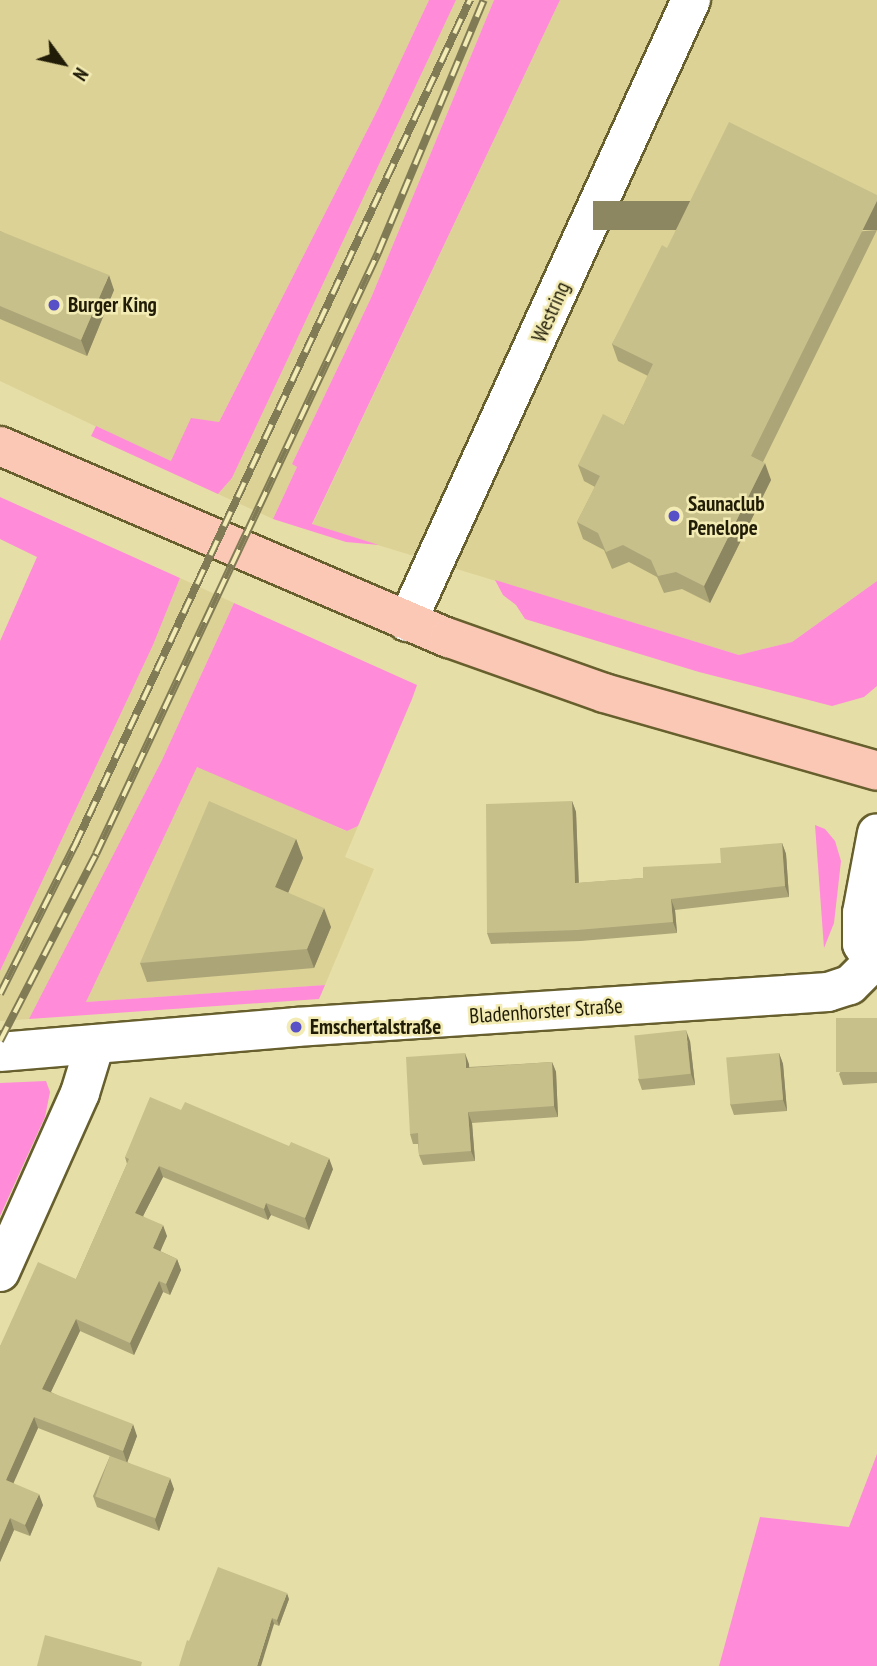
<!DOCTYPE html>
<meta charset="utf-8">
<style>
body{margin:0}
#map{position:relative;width:877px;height:1666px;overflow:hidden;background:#e6dea7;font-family:"PT Sans Narrow",sans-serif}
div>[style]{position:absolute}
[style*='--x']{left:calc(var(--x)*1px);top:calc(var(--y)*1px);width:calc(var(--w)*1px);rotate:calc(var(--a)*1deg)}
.built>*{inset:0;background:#dcd295}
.green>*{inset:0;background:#ff8bd9}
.roads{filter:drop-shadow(2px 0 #675f2d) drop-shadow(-2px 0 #675f2d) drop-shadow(0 2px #675f2d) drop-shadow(0 -2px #675f2d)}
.minor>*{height:38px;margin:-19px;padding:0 19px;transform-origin:19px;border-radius:19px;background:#fff}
.major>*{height:38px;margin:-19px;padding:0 19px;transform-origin:19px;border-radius:19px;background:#fbc8b6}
.rail>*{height:8px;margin-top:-4px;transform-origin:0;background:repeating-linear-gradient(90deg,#f3ebb4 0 16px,#817b55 0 32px);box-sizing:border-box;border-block:2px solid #817b55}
.wall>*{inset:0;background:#aca578}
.shaded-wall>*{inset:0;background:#8c8661;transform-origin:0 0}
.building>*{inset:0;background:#c8c08b;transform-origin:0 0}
.dots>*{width:19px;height:19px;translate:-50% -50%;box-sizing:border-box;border:4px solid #f3ebb4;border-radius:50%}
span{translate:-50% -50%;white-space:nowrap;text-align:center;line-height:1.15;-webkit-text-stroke:5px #f3ebb4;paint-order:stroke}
.poi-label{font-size:21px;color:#201c07;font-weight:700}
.left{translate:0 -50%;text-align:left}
.street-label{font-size:21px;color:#201c07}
.north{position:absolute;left:28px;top:28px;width:70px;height:70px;-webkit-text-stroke:5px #f3ebb4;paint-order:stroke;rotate:123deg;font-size:19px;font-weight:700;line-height:28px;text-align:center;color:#201c07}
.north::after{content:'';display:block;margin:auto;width:24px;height:32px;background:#201c07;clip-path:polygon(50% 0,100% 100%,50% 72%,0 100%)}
</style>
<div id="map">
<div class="built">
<i style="clip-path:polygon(0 0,429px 0,378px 109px,219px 422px,171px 462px,0 381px)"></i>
<i style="clip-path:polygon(456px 0,494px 0,371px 298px,292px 464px,297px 467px,273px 519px,218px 494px,232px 478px)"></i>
<i style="clip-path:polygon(560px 0,877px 0,877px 581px,792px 642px,739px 655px,312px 525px)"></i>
<i style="clip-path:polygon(180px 578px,234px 603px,162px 760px,39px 1004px,29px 1019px,0 1021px,0 971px,153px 645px)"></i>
<i style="clip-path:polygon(197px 766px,346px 831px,358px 826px,345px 857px,374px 869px,325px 985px,86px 1002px)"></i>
</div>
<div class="green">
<i style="clip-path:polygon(429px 0,456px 0,232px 478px,218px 494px,91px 436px,96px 426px,171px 461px,191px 418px,219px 422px,378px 109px)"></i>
<i style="clip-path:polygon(494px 0,560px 0,312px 524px,379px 545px,346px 542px,273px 519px,297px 467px,292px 464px,371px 298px)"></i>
<i style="clip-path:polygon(0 497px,180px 578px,153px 645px,0 971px,0 641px,37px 557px,0 539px)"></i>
<i style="clip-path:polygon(495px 580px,739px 655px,792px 642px,877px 581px,877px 686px,864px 697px,832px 706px,699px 672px,525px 619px,516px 605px,503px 595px)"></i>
<i style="clip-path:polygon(234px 603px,417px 685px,412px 699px,358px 826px,347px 831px,197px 767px,86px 1002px,325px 985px,319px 999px,29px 1019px,162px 760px)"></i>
<i style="clip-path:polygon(815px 825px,825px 829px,835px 841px,841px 861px,834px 923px,824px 948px)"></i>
<i style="clip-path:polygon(46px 1081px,50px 1092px,45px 1117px,0 1216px,0 1083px)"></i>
<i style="clip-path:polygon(877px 1454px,877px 1666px,719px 1666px,760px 1517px,849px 1527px)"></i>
</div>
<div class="roads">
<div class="minor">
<i style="--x:407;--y:622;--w:684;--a:-65.46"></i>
<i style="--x:873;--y:962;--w:21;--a:-121"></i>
<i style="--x:862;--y:944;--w:31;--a:-90"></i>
<i style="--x:862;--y:913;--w:81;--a:-79.4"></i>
<i style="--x:0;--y:1052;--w:297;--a:-4.8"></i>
<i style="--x:296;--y:1027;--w:533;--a:-3.76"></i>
<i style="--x:828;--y:992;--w:23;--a:-18"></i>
<i style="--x:850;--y:985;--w:38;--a:-45"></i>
<i style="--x:0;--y:1272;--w:196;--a:-65.9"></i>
<i style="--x:80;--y:1093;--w:51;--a:-73"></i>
</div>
<div class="major">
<i style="--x:0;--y:446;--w:488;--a:23.2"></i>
<i style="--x:449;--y:638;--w:164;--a:19.5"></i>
<i style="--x:604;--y:693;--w:284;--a:15.9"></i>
</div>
</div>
<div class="rail">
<i style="--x:0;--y:994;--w:167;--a:-63.3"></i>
<i style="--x:75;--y:845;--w:933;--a:-64.95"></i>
<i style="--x:0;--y:1041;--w:210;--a:-62.8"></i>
<i style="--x:96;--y:854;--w:664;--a:-64.86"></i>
<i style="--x:378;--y:253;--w:274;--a:-67.3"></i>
</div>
<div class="wall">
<i style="clip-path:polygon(877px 230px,763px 462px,771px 480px,710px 603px,682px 589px,664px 593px,657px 577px,629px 562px,612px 569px,604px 550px,583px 539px,577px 522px,595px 487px,584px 481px,578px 465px,624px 425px,648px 376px,618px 361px,612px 344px,667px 248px)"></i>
<i style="clip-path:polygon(0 231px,114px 290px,87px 356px,0 319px)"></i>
<i style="clip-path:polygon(572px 801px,576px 812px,579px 883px,643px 878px,721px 863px,782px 843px,786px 854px,789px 897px,675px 910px,677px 933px,581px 941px,491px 944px,487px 933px)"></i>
<i style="clip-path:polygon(296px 839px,303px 858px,288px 893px,331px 927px,314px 968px,147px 982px,140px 963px)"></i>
<i style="clip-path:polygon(877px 1018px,877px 1083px,843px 1085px,839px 1074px)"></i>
<i style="clip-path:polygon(690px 1041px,695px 1085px,642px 1090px,638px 1079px)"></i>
<i style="clip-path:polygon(779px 1053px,783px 1064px,787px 1111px,734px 1115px,730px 1104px)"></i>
<i style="clip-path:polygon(552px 1062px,556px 1072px,558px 1117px,472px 1123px,475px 1161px,423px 1165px,419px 1155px,418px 1144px,413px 1144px,410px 1134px,469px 1064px,469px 1067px)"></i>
<i style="clip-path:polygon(125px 1157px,333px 1169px,309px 1230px,271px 1215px,268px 1220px,163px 1177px,143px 1216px,167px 1236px,160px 1251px,177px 1259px,181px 1270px,170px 1295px,163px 1292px,134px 1355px,80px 1331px,51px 1392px,137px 1436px,127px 1462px,174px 1489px,159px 1531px,97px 1507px,93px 1496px,110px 1456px,38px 1428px,13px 1483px,43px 1505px,30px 1536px,14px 1530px,0 1562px,0 1346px,76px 1279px,127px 1164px)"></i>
<i style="clip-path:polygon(289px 1599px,279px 1626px,274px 1624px,189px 1641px)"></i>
</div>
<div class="shaded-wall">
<i style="left:877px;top:201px;width:29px;height:284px;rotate:90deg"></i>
<i style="clip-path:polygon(109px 275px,114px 290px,87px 356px,81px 340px)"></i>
<i style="clip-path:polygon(765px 463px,771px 480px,710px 603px,704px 586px)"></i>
<i style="clip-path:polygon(572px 801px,576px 812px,579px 894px,575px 883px)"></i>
<i style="clip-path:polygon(296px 839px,303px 858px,282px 907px,275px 887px)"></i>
<i style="clip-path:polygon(782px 843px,786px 854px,789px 897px,785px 886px)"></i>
<i style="clip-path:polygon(671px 899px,675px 910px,677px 933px,673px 922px)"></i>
<i style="clip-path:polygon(324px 908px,331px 927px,314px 968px,307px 949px)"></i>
<i style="clip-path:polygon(686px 1030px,690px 1041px,695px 1085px,691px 1074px)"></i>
<i style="clip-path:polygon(465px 1053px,469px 1064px,470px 1078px,466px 1068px)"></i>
<i style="clip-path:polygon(779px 1053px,783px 1064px,787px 1111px,783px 1100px)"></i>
<i style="clip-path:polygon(552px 1062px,556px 1072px,558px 1117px,554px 1106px)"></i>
<i style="clip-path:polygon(468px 1112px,472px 1123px,475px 1161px,471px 1151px)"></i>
<i style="clip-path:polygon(329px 1158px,333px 1169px,309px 1230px,305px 1218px)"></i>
<i style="clip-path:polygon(159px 1166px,163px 1177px,139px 1224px,135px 1213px)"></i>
<i style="clip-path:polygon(266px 1203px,271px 1215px,268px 1220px,264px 1209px)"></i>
<i style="clip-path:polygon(163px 1225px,167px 1236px,157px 1259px,153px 1248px)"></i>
<i style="clip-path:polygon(177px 1259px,181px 1270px,170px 1295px,166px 1284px)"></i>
<i style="clip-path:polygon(159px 1281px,163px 1292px,134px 1355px,130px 1343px)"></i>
<i style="clip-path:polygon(76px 1319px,80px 1331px,47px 1400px,42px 1389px)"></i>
<i style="clip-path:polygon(34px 1417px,38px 1428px,10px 1491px,6px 1480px)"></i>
<i style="clip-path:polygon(133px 1424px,137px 1436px,127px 1463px,123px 1451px)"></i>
<i style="clip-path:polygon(170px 1478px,174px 1489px,159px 1531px,155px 1520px)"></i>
<i style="clip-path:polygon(39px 1494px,43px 1505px,30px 1536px,25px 1525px)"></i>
<i style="clip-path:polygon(10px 1518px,14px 1530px,0 1562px,0 1542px)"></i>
<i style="clip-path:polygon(287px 1593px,289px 1599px,279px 1626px,277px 1620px)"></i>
<i style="clip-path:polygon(272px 1618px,274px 1624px,261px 1666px,257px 1666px)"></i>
</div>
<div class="building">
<i style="clip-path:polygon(729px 122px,877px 195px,877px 201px,751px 456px,765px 463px,704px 586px,676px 572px,658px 576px,651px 560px,623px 545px,606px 552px,598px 533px,577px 522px,600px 476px,578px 465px,603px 414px,624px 425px,653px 364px,612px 344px,662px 245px,667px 248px)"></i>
<i style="clip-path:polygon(0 231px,109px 275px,81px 340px,0 306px)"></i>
<i style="clip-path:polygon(209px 801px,296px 839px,275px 887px,324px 908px,307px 949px,140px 963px)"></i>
<i style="clip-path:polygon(572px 801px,575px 883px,643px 878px,643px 867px,721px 863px,720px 848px,782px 843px,785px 886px,671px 899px,673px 922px,577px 930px,487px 933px,486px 804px)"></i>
<i style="left:877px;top:1018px;width:54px;height:41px;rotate:90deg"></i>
<i style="left:686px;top:1030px;width:44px;height:52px;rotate:84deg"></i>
<i style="clip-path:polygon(465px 1053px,466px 1068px,552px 1062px,554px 1106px,468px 1112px,471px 1151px,419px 1155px,418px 1133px,410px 1134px,406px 1057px)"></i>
<i style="left:779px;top:1053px;width:47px;height:53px;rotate:85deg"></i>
<i style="clip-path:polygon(150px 1097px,181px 1110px,185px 1102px,289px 1146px,291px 1142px,329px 1158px,305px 1218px,266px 1203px,264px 1209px,159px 1166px,135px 1213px,163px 1225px,153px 1248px,177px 1259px,166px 1284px,159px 1281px,130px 1343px,76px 1319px,42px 1389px,133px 1424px,123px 1451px,34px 1417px,6px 1480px,39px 1494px,25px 1525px,10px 1518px,0 1542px,0 1346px,38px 1262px,76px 1279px,129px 1159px,125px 1157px)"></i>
<i style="left:110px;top:1456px;width:64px;height:43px;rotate:20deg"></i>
<i style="clip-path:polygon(218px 1567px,287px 1593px,277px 1620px,272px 1618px,257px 1666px,179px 1666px,187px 1640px,189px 1641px)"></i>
<i style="clip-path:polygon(45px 1635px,142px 1662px,141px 1666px,37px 1666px)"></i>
</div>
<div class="dots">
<i style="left:54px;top:305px;background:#5750c7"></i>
<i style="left:674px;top:516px;background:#5750c7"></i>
<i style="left:296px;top:1027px;background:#5750c7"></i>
</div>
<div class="poi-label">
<span class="left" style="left:68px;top:305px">Burger King</span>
<span class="left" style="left:688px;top:516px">Saunaclub<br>Penelope</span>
<span class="left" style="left:310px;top:1027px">Emschertalstraße</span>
</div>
<div class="street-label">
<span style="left:551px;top:312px;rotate:-66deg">Westring</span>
<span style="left:546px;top:1011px;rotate:-4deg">Bladenhorster Straße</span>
</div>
<div class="north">N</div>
</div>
